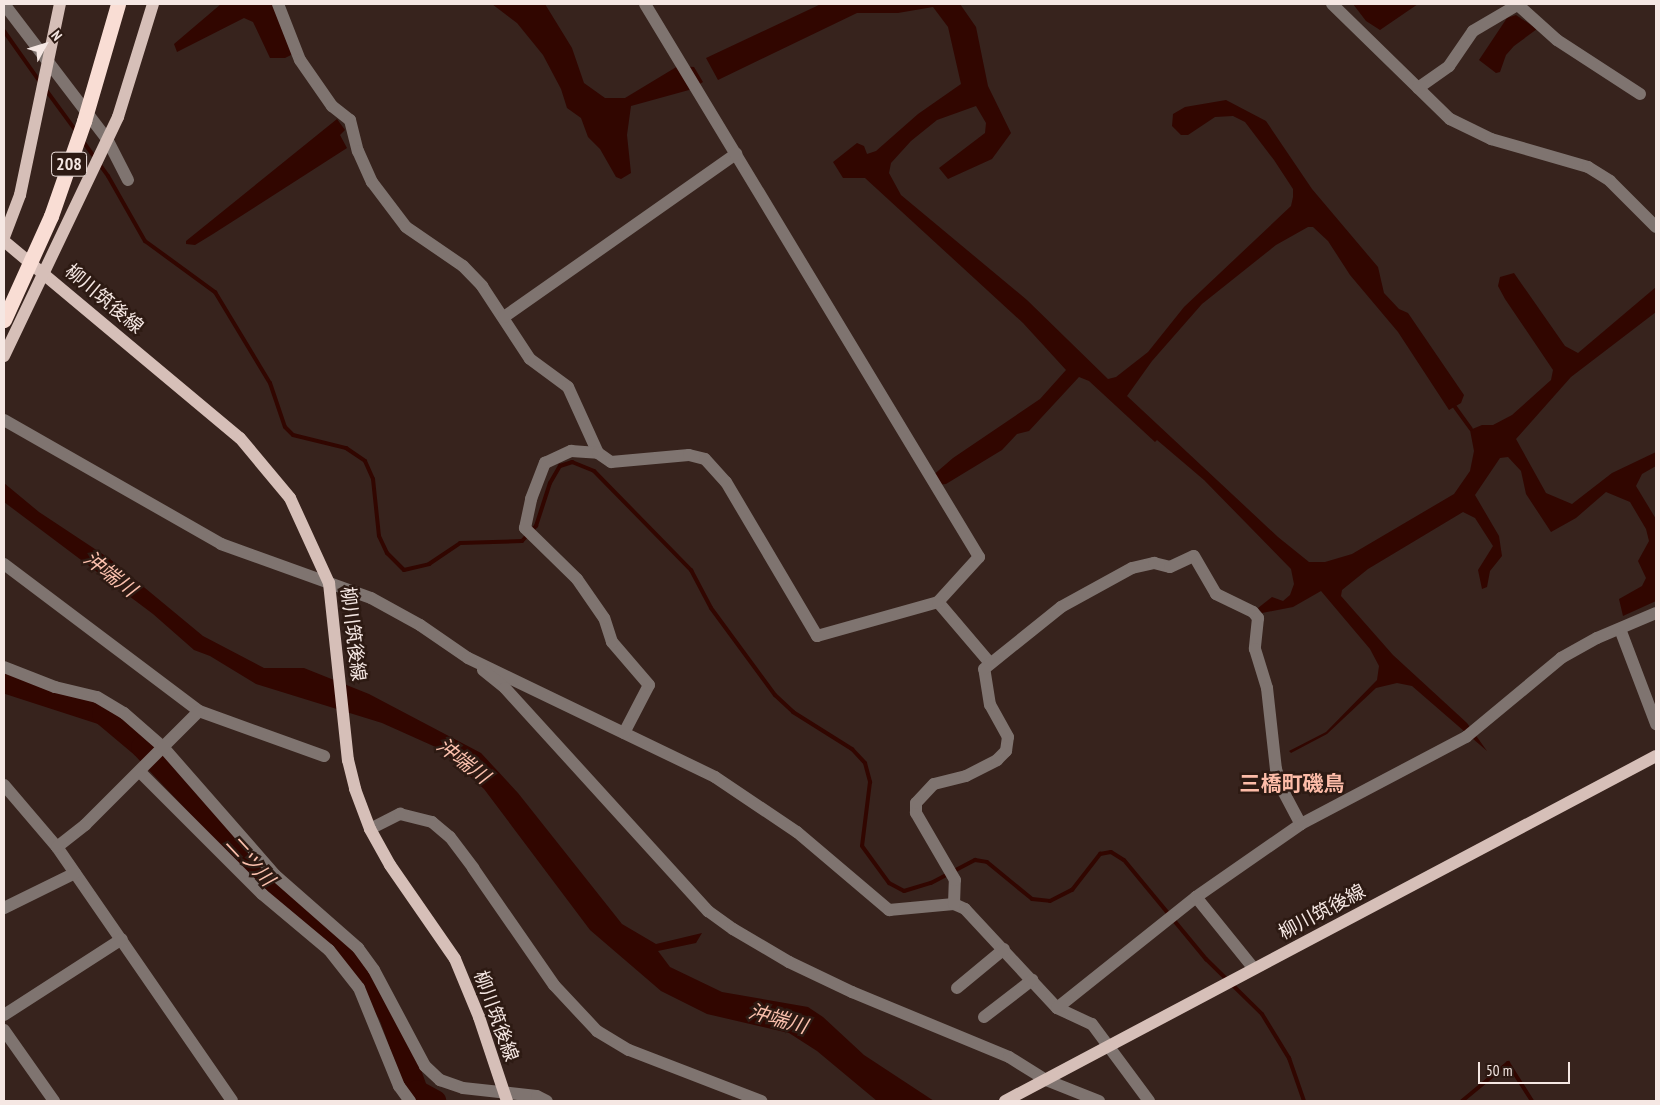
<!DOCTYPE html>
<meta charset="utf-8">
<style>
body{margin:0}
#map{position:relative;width:1660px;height:1105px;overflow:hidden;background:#37231d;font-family:"PT Sans Narrow","Noto Sans JP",sans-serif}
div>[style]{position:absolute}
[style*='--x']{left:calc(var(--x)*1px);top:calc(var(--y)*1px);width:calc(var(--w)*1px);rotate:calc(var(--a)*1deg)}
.water>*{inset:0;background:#310600}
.stream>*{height:4px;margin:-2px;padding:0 2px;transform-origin:2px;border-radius:2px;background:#310600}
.river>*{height:22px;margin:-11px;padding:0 11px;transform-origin:11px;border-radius:11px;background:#310600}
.minor>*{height:12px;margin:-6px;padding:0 6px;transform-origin:6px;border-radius:6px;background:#7f7470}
.major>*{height:12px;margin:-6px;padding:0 6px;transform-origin:6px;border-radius:6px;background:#d6bfb8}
.highway-bridge>*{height:15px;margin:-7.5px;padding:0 7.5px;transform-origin:7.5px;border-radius:7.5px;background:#f9ddd4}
span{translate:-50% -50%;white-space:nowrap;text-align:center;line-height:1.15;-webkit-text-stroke:5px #2d1a13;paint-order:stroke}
.shield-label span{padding:1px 4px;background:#2d1a13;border:1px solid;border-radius:4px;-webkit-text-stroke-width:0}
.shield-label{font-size:18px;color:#f5e7e3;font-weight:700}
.street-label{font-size:19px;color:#f5e7e3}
.water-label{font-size:20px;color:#fbc0ad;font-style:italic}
.quarter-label{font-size:21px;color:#fdbca8;font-weight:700}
.frame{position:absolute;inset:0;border:5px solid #f5e7e3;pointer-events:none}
.north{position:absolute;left:20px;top:20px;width:50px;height:50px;-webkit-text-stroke:4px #2d1a13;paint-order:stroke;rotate:51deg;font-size:14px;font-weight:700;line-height:20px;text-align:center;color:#f5e7e3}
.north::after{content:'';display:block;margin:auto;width:18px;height:22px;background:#f5e7e3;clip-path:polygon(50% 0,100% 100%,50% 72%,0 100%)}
.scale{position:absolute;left:1478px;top:1062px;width:92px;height:22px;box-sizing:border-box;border:2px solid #f5e7e3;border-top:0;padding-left:6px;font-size:15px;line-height:18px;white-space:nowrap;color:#f5e7e3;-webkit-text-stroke:4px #2d1a13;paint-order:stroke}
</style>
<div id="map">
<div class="water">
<i style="clip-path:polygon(221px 4px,272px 4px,293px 51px,291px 55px,285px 58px,270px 58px,253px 22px,244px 18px,177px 52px,174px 44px)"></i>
<i style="clip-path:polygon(492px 4px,545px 4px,572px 48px,584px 83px,605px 98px,625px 98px,678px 66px,694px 67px,703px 82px,689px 90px,631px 106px,627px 135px,631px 173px,621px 179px,616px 177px,600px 149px,588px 137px,581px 118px,567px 108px,561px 89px,543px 55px,517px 23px)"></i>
<i style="clip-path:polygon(821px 4px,960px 4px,976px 27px,988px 86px,1011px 133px,992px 159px,948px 179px,939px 168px,985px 133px,986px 123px,976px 106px,937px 120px,911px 141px,891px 163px,889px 173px,901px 195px,1027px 300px,1108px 379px,1116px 377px,1148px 352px,1184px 307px,1291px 206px,1293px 197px,1293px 189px,1274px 160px,1245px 122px,1233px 116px,1215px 117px,1188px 135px,1181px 135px,1172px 126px,1173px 114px,1185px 107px,1226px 100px,1266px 121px,1312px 189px,1378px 267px,1384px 293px,1399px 309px,1408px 313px,1464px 395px,1461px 403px,1449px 410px,1398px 332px,1350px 275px,1328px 241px,1313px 227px,1308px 227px,1276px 245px,1202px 304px,1152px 361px,1127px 396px,1278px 537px,1309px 562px,1325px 562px,1352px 554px,1454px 494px,1470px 471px,1474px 451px,1470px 430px,1482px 425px,1493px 425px,1512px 415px,1551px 380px,1553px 370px,1505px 299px,1498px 286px,1500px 277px,1514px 273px,1565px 346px,1578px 353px,1656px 287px,1656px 312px,1571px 377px,1516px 439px,1546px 493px,1572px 504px,1612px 473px,1656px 452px,1656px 466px,1642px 474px,1636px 486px,1656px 519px,1656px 601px,1623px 616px,1619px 599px,1642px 586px,1646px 578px,1638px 561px,1649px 541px,1646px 529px,1630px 502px,1606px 492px,1576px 518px,1551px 532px,1526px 494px,1521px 471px,1508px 457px,1500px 458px,1475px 495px,1499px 536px,1502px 556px,1490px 571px,1487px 587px,1482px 589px,1478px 570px,1493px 546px,1475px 518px,1463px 512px,1368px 569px,1342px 590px,1341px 596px,1393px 655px,1467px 723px,1487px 751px,1412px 686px,1397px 683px,1376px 688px,1327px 734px,1291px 753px,1289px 751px,1326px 732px,1377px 680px,1379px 666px,1370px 649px,1321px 591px,1293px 607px,1262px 613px,1258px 608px,1272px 597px,1283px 601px,1290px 595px,1294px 584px,1291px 569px,1204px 480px,1157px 440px,1155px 442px,1089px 381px,1079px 377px,1029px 431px,1017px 434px,1002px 450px,946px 484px,937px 485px,931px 477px,953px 458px,1040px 399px,1066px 370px,1023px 323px,865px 178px,843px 178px,833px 162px,857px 143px,864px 146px,867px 154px,876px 151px,918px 114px,961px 84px,948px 27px,933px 7px,898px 13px,857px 13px,718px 80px,706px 58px)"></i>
<i style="clip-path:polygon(1353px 4px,1379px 5px,1418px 4px,1380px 30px,1366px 21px)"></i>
<i style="clip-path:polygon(1516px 15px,1537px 29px,1514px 46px,1506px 55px,1500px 72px,1496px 73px,1479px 60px,1507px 18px)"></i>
<i style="clip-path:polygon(337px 119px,345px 130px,340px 135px,347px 148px,213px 234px,195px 245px,186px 244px,186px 241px)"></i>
<i style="clip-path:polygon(4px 483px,39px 512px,110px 559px,203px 636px,264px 668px,304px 668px,369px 694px,481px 753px,518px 793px,622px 924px,656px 944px,702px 933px,696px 943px,658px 951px,670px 967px,722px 992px,808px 1007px,823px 1017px,864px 1055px,934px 1101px,877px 1101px,817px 1051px,789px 1033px,707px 1014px,661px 991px,590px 930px,484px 789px,440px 749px,382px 723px,256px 684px,210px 656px,194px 650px,153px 614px,4px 502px)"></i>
</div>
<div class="stream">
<i style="--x:4;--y:31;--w:62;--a:54.8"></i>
<i style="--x:46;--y:90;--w:51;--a:53.8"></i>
<i style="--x:82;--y:140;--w:44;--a:54.2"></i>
<i style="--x:108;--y:176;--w:75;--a:60.4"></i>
<i style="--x:145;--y:241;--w:87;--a:36.1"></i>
<i style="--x:215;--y:292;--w:106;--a:58.9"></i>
<i style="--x:270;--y:383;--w:46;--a:71.2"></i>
<i style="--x:285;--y:427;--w:11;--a:45"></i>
<i style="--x:293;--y:435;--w:55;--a:13.8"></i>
<i style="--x:346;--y:448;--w:23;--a:34"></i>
<i style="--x:365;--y:461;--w:20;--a:66"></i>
<i style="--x:373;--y:479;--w:57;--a:84"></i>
<i style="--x:379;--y:536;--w:19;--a:65"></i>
<i style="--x:387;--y:553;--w:24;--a:45"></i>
<i style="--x:404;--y:570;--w:26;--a:-13"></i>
<i style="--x:429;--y:564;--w:37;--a:-34"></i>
<i style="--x:460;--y:543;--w:62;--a:-1.8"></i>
<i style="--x:522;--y:541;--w:21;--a:-47"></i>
<i style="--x:536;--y:526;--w:45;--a:-72"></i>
<i style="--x:550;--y:483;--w:20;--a:-60"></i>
<i style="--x:560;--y:466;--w:13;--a:-18"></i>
<i style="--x:572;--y:462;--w:24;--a:22"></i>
<i style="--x:594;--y:471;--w:139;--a:45.6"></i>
<i style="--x:691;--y:570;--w:43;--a:62.2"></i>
<i style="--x:711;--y:608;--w:108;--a:53.7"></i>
<i style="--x:775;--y:695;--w:25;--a:43"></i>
<i style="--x:793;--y:712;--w:70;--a:32.1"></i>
<i style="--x:852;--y:749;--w:19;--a:47"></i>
<i style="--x:865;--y:763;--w:20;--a:75"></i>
<i style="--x:870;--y:782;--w:64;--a:97.1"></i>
<i style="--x:862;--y:846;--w:46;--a:53.9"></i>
<i style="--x:889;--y:883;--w:17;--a:28"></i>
<i style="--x:904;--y:891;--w:28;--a:-17"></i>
<i style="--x:931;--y:883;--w:50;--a:-27.6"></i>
<i style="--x:975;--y:860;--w:12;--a:9"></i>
<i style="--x:987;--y:862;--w:58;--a:39.4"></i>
<i style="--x:1032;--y:899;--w:18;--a:6"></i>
<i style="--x:1050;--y:901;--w:25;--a:-27"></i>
<i style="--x:1072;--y:890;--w:46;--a:-52.1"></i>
<i style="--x:1100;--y:854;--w:11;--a:-10"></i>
<i style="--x:1111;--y:852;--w:15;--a:32"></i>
<i style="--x:1124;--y:860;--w:129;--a:50.4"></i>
<i style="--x:1206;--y:959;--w:78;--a:44.5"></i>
<i style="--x:1262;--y:1014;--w:52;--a:58.5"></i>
<i style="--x:1289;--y:1058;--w:46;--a:70.8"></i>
<i style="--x:1455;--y:407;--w:27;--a:54"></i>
<i style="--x:1462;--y:1101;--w:60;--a:-39.6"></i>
<i style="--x:1508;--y:1063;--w:45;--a:57.7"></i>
</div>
<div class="river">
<i style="--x:4;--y:682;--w:104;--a:17.9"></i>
<i style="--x:103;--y:714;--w:51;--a:40.2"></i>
<i style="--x:142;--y:747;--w:207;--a:46.6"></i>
<i style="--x:284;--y:897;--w:94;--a:40.7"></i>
<i style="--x:355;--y:958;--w:68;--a:58.9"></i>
<i style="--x:390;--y:1016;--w:80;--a:70.2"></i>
<i style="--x:417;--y:1091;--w:21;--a:29"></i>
</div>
<div class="minor">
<i style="--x:4;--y:4;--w:170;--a:52.7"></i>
<i style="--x:107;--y:139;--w:46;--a:62.9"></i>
<i style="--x:278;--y:4;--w:60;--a:68.6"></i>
<i style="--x:300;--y:60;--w:56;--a:55.2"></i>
<i style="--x:332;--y:106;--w:23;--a:38"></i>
<i style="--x:350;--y:120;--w:32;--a:76"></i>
<i style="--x:358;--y:151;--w:34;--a:66"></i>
<i style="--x:372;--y:182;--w:56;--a:52.9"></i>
<i style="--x:406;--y:227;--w:69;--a:34.4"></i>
<i style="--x:463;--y:266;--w:28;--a:46"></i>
<i style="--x:482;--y:286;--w:87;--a:56.7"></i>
<i style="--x:530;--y:359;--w:47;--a:36.4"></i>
<i style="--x:568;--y:387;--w:72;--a:65.6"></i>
<i style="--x:1332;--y:4;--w:165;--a:44.3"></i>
<i style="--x:1450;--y:119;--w:46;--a:26"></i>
<i style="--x:1491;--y:139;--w:101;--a:16.1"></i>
<i style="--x:1588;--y:167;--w:26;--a:32"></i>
<i style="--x:1610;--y:181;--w:65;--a:45"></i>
<i style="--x:1518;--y:5;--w:52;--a:41.9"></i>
<i style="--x:1557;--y:40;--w:99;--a:33"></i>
<i style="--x:1418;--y:88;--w:38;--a:-35"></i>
<i style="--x:1449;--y:66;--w:42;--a:-55.6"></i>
<i style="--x:1473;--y:31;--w:53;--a:-30.4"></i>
<i style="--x:504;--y:317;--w:284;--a:-35.1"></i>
<i style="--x:4;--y:420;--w:250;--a:29.7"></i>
<i style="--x:221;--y:544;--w:159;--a:19.8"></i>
<i style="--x:371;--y:598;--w:56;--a:28.9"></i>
<i style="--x:420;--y:625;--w:58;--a:34.5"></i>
<i style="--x:468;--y:658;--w:274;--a:25.7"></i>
<i style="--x:715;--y:777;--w:99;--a:33.9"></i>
<i style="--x:797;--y:832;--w:121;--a:40.3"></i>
<i style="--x:889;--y:910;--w:65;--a:-5.3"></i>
<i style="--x:954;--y:904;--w:12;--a:24"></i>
<i style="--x:965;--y:909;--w:135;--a:47.1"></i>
<i style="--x:1057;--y:1008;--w:38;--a:25"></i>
<i style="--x:1092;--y:1024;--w:96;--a:53.5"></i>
<i style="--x:4;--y:564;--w:244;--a:37"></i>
<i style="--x:199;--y:711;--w:133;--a:19.8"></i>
<i style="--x:938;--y:602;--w:79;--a:49.6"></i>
<i style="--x:1620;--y:629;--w:102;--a:69.2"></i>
<i style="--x:4;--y:667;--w:55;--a:21.4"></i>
<i style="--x:55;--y:687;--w:43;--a:13.4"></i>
<i style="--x:97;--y:697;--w:31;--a:31"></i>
<i style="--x:124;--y:713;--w:52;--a:41.1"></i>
<i style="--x:163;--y:747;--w:170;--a:48.8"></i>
<i style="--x:275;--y:875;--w:111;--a:41.3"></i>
<i style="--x:358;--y:948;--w:27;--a:54"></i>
<i style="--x:374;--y:970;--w:109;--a:62"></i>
<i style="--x:425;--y:1066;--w:21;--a:43"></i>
<i style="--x:440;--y:1080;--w:24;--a:19"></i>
<i style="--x:463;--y:1088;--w:74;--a:6.2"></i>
<i style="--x:537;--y:1096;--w:11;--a:27"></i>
<i style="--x:483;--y:670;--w:28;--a:39"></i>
<i style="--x:505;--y:688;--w:302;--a:47.7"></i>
<i style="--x:708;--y:911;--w:31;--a:36"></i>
<i style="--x:733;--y:929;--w:65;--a:30.5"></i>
<i style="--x:789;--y:962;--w:70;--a:25.5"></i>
<i style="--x:852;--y:992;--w:170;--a:22.5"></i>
<i style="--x:1009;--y:1057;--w:44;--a:31.9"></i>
<i style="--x:1046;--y:1080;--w:57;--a:21.6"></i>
<i style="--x:624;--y:733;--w:54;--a:-62.5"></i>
<i style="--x:649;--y:685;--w:57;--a:-130.7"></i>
<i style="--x:612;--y:642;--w:25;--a:-108"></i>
<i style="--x:604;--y:618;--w:47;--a:-124.7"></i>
<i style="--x:577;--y:579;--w:73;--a:-135.6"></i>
<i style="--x:525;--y:528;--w:30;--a:-78"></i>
<i style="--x:531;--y:499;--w:39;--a:-69"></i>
<i style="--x:545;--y:463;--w:29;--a:-25"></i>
<i style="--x:571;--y:451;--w:27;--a:4"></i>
<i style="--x:598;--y:453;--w:16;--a:35"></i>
<i style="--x:611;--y:462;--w:78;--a:-5.1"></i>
<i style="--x:689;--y:455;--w:16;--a:14"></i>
<i style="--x:705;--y:459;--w:31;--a:48"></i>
<i style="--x:726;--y:482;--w:179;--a:59.4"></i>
<i style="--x:817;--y:636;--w:126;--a:-15.7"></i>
<i style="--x:938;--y:602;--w:61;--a:-47.7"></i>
<i style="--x:979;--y:557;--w:646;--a:-121.13"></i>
<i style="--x:140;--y:772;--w:173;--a:45"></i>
<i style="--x:262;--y:894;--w:87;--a:39.9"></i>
<i style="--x:329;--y:950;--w:48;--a:51.7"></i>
<i style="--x:359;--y:988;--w:106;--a:67.8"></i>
<i style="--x:399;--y:1086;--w:19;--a:54"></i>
<i style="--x:4;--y:785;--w:82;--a:49.5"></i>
<i style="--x:57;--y:847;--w:308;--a:55.4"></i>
<i style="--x:370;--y:829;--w:34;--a:-27"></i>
<i style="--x:400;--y:814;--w:33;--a:14"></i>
<i style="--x:432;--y:822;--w:23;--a:40"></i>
<i style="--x:450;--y:837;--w:39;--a:53"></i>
<i style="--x:473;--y:868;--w:142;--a:55.3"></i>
<i style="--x:554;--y:985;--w:63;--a:46.9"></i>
<i style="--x:597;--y:1031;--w:37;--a:31"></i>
<i style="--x:629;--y:1050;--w:142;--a:21.1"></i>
<i style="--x:57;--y:847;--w:36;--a:-38"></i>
<i style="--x:85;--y:825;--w:161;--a:-45"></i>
<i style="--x:1196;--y:897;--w:92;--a:51.1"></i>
<i style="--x:954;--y:904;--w:24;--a:-88"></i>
<i style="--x:955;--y:880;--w:78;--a:-120.2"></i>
<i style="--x:916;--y:813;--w:10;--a:-90"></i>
<i style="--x:916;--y:803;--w:26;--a:-47"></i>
<i style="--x:934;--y:784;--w:33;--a:-14"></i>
<i style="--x:966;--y:776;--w:35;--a:-27"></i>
<i style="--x:997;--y:760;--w:13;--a:-45"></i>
<i style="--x:1006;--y:751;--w:14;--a:-82"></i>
<i style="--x:1008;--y:737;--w:37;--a:-119"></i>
<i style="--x:990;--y:705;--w:36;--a:-99"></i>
<i style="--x:984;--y:669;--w:99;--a:-38.8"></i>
<i style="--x:1061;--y:607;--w:81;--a:-28.8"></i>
<i style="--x:1132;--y:568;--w:23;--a:-13"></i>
<i style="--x:1154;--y:563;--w:16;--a:14"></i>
<i style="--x:1170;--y:567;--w:26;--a:-25"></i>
<i style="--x:1194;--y:556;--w:44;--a:59.9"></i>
<i style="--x:1216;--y:594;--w:41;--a:25.9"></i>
<i style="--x:1253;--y:612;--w:8;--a:50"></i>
<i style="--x:1258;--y:618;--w:31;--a:96"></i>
<i style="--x:1255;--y:649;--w:41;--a:72.9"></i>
<i style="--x:1267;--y:688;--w:81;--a:83.7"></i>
<i style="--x:1276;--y:769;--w:21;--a:73"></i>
<i style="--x:1282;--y:789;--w:40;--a:62"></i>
<i style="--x:4;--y:908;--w:79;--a:-26.2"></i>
<i style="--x:957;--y:988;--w:61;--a:-39.7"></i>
<i style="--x:1057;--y:1008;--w:178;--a:-38.6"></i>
<i style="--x:1196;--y:897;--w:128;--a:-34.8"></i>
<i style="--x:1301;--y:824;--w:187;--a:-27.8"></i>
<i style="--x:1466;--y:737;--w:124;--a:-39.7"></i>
<i style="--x:1561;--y:658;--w:41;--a:-29.1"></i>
<i style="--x:1597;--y:638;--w:64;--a:-23"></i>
<i style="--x:4;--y:1015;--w:140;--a:-32.8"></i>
<i style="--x:984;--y:1017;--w:61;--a:-37.6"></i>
<i style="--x:4;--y:1030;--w:87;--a:54.8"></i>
</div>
<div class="major">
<i style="--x:4;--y:237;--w:45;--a:-69.1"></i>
<i style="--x:20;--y:195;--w:195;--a:-78.2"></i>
<i style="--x:4;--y:241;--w:307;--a:39.9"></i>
<i style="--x:240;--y:438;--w:78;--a:50.2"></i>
<i style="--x:290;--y:498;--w:94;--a:65.4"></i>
<i style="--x:329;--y:583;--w:178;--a:83.9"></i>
<i style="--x:348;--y:760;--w:30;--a:76"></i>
<i style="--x:355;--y:789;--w:43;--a:69.4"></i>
<i style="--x:370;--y:829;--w:41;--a:60.9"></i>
<i style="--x:390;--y:865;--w:114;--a:55.3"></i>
<i style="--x:455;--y:959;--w:63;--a:67.5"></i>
<i style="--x:479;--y:1017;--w:89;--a:71.6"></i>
<i style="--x:4;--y:356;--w:265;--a:-64.5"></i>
<i style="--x:118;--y:117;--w:118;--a:-72.8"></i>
<i style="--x:1005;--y:1101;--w:737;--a:-27.92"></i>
</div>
<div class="highway-bridge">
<i style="--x:4;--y:320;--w:114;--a:-65.7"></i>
<i style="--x:51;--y:216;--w:101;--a:-70.8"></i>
<i style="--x:84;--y:121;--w:122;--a:-73.8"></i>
</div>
<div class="shield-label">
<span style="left:69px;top:164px">208</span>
</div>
<div class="street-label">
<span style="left:104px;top:299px;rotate:40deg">柳川筑後線</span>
<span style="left:353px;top:634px;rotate:83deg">柳川筑後線</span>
<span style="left:1322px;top:912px;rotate:-28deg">柳川筑後線</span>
<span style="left:496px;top:1016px;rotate:70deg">柳川筑後線</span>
</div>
<div class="water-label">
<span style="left:110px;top:574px;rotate:38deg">沖端川</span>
<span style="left:463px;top:761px;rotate:38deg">沖端川</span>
<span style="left:250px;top:861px;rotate:47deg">二ツ川</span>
<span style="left:778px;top:1019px;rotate:16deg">沖端川</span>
</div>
<div class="quarter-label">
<span style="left:1292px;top:784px">三橋町磯鳥</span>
</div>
<div class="frame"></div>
<div class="north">N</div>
<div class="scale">50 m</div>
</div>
